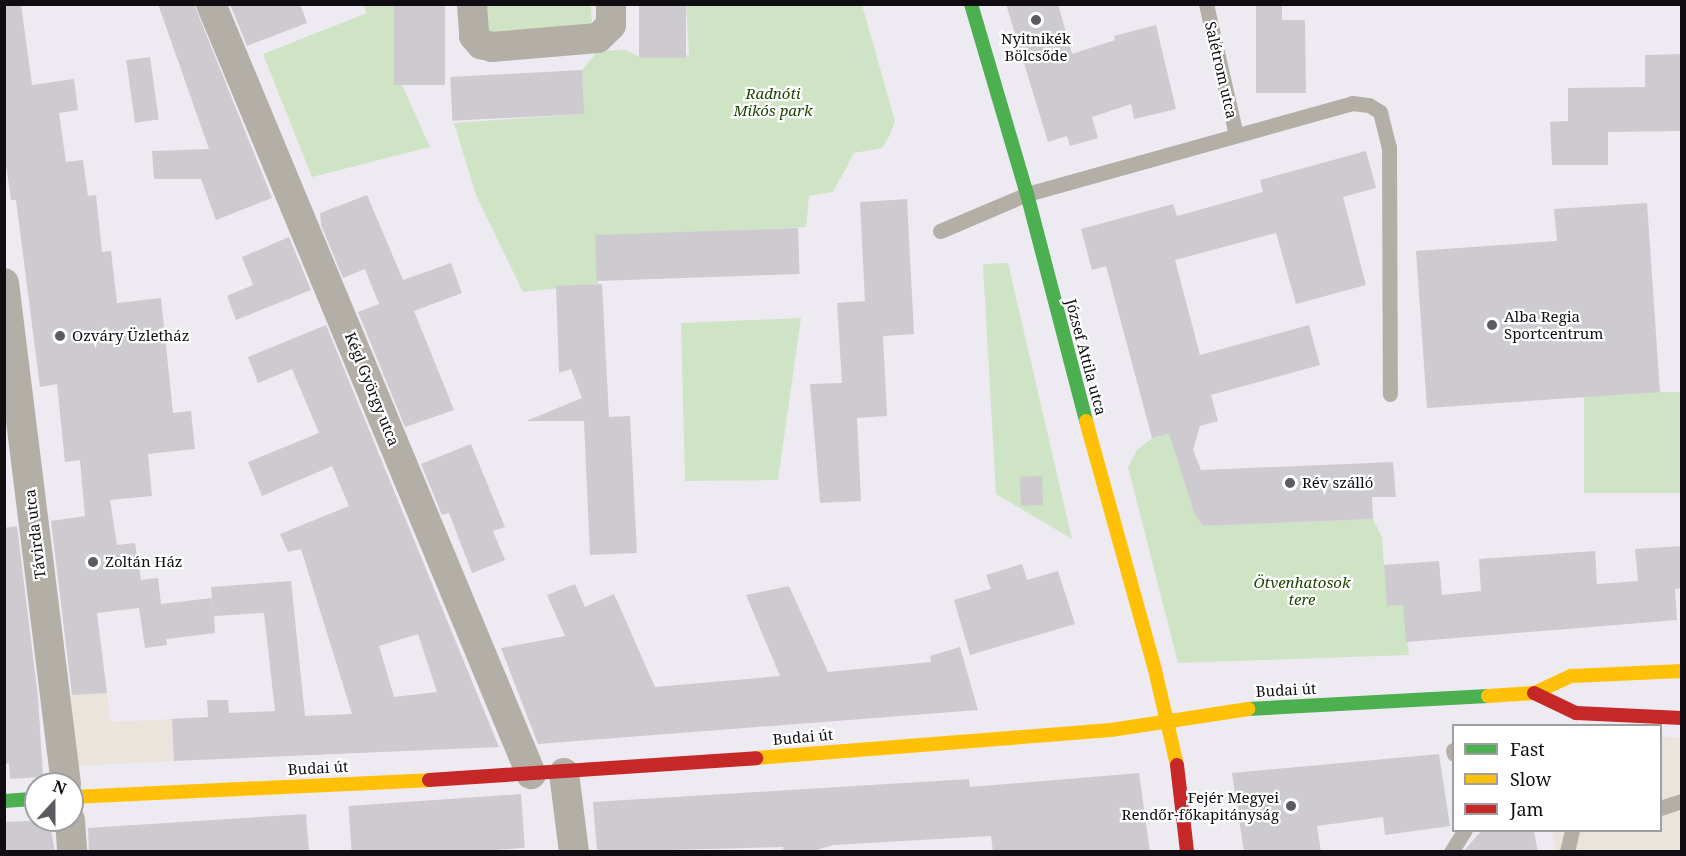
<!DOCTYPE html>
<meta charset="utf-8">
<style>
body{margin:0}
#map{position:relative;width:1686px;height:856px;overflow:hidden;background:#eeeaf2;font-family:"Noto Serif",serif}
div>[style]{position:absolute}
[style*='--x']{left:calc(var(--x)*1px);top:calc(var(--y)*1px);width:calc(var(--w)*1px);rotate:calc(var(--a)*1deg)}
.commercial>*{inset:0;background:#ebe4dd}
.green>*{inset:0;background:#cee4c4;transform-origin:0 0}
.building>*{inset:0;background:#cdcad0;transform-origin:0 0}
.lane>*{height:15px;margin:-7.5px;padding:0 7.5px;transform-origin:7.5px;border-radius:7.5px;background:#b3aea6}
.street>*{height:30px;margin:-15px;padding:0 15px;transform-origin:15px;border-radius:15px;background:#b3aea6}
.fast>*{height:14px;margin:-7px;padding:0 7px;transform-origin:7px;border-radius:7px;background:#4caf50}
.slow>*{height:14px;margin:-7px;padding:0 7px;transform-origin:7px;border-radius:7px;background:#ffc107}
.jam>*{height:14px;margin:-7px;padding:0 7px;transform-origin:7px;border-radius:7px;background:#c62828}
.dots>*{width:16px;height:16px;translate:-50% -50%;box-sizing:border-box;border:3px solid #fff;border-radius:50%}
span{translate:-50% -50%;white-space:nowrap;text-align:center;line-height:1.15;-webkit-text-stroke:4.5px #fff;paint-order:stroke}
.poi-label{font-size:15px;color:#0f0d11}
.left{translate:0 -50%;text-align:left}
.right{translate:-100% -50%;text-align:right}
.street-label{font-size:15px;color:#0f0d11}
.park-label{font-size:15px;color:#1e4500;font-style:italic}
.frame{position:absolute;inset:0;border:6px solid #0f0d11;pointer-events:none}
.legend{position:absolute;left:1452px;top:724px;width:210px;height:108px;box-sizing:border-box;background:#fff;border:2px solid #9f9ea0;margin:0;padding:8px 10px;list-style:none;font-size:18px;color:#0f0d11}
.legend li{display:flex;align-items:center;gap:12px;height:30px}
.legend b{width:30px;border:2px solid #9f9ea0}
.north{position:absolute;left:24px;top:772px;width:60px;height:60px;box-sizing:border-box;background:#fff;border:2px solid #9f9ea0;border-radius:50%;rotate:21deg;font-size:16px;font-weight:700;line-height:24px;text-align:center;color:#0f0d11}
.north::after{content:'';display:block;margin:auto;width:21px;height:27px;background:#5d5a60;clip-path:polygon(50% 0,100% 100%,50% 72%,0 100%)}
</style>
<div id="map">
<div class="commercial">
<i style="clip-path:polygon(107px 693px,111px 722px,172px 719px,174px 761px,78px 766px,70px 695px)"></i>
<i style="clip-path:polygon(1661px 737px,1681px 738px,1681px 851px,1556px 851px,1552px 831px,1660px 830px)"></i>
</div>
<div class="green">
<i style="clip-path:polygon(686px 4px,862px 5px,895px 121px,890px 135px,882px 148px,854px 153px,833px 192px,809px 196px,806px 227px,596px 238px,598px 284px,523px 292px,476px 195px,454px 123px,584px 114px,582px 70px,598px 51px,626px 50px,642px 58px,689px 55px)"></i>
<i style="clip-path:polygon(363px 5px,395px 5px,394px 67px,430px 147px,312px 177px,263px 54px,367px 13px)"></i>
<i style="clip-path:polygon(487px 5px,591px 5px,592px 26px,488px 32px)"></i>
<i style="clip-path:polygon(1008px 263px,1072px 539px,996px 494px,983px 264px)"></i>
<i style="clip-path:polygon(801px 318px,778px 480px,685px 481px,681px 323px)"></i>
<i style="left:1681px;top:392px;width:101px;height:97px;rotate:90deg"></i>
<i style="clip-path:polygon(1169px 434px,1194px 513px,1203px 526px,1373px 519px,1382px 537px,1387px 606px,1403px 605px,1409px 655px,1178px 663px,1128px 467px,1137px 450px,1152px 438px)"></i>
</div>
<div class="building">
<i style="clip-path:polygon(evenodd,4px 4px,21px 4px,32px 85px,74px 79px,78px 110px,59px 113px,66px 162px,83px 160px,88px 196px,96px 195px,102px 252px,111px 251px,117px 303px,161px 298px,173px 413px,191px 411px,195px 449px,148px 454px,152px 496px,110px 500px,117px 545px,135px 543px,141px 580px,158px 578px,161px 604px,212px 598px,213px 615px,211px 587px,291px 581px,305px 716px,352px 714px,301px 549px,288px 552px,280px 534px,349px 506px,332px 466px,262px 496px,248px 462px,319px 433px,292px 369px,258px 383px,248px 357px,326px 325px,499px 747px,174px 761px,172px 719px,208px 717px,207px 700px,228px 700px,229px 713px,275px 711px,264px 613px,214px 616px,215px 633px,166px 639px,167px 645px,145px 648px,139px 608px,97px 613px,107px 693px,72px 695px,51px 521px,85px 516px,80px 460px,65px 462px,57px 384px,40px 387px,16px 200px,11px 200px,4px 150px,4px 4px,418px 634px,437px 692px,394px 697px,379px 646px,418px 634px)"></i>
<i style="clip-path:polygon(158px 4px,194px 4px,272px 198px,216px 220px,201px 179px,154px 179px,152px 151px,209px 149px)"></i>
<i style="clip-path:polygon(230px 4px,300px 4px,307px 23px,247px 46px)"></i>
<i style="left:394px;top:4px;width:51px;height:81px"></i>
<i style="left:639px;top:4px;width:47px;height:54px"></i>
<i style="clip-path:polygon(1006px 4px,1058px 4px,1072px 54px,1115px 40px,1114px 36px,1156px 25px,1176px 109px,1134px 119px,1131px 104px,1092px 117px,1098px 138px,1070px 146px,1067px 136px,1048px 142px)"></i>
<i style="clip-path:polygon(1256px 4px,1282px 4px,1282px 20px,1305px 20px,1306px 93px,1256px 93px)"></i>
<i style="clip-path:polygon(1682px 54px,1682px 131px,1608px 132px,1608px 165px,1552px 165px,1550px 122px,1568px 121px,1568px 88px,1645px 87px,1645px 55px)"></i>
<i style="left:150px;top:57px;width:63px;height:24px;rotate:82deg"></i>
<i style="left:582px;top:70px;width:44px;height:132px;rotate:87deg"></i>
<i style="clip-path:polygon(1366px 151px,1376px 188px,1343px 197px,1366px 285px,1296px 304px,1276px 233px,1175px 260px,1200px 355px,1309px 325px,1320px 365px,1211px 395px,1218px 421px,1200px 426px,1193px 450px,1201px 470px,1393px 462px,1396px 497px,1372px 497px,1373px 519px,1203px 526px,1194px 513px,1169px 434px,1152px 438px,1106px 266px,1092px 270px,1081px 229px,1173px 204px,1177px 216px,1263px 192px,1260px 180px)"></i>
<i style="clip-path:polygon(367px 195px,403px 280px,451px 263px,462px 293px,414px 311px,454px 410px,405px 427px,358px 312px,379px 304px,365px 269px,343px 278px,321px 225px,320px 213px)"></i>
<i style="clip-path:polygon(907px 199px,914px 334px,883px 336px,887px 416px,857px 418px,861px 501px,820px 503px,810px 384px,842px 383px,837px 303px,865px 301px,860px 202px)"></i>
<i style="clip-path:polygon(1647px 203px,1660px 392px,1427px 408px,1416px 251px,1557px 241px,1554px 209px)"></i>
<i style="left:798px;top:228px;width:46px;height:203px;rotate:88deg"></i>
<i style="clip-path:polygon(289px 237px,311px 290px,236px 320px,227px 296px,253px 285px,242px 257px)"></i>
<i style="clip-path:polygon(602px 284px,609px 417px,630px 416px,637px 553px,590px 555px,584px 421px,526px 421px,582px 398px,571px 369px,559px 373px,556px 286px)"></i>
<i style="clip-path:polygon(471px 444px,505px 527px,493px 531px,505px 560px,472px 573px,449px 513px,442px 515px,421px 464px)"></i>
<i style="left:1042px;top:476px;width:29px;height:22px;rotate:88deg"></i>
<i style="clip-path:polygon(17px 526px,38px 697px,43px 777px,10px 779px,9px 763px,4px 764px,4px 528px)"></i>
<i style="clip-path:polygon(1682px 546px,1682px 588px,1675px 589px,1677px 620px,1406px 642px,1403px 605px,1387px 606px,1384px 565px,1439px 561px,1442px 595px,1481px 591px,1479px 559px,1595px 551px,1597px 584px,1638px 581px,1635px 549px)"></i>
<i style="clip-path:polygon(1022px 564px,1027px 580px,1058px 571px,1075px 624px,970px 655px,954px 600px,991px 589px,986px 575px)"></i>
<i style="clip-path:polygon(575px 584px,585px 607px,614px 594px,655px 687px,780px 676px,746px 595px,789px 586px,828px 672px,931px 662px,930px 656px,960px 647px,978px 710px,538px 744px,501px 648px,565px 636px,547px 595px)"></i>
<i style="clip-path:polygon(1439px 754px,1450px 826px,1385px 835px,1383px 817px,1317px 826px,1321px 852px,1244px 852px,1232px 773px)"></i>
<i style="clip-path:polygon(1139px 773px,1150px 852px,993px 852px,991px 836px,833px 845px,810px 852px,784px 852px,783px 847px,597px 852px,593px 802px,969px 779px,970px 787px)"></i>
<i style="left:521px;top:794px;width:54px;height:173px;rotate:86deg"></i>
<i style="clip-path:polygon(306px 814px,309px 852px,89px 852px,88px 828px)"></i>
<i style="clip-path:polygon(49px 820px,55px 852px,4px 852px,4px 822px)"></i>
<i style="clip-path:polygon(1481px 831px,1534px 831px,1538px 852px,1463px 852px)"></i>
</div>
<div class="lane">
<i style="--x:1206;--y:4;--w:134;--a:77.1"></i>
<i style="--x:940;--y:231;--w:95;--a:-23"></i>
<i style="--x:1027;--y:194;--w:337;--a:-15.6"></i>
<i style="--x:1352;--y:103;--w:17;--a:7"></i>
<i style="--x:1369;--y:105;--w:13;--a:32"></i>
<i style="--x:1380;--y:112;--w:36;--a:76"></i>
<i style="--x:1389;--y:147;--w:247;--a:89.8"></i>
<i style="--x:1453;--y:750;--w:4;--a:76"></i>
<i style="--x:1660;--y:808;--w:23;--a:-18"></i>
<i style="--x:1451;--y:852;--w:26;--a:-58"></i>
<i style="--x:1567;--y:852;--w:23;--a:-77"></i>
</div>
<div class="street">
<i style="--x:211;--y:4;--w:834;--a:67.43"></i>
<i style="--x:472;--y:4;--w:32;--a:86"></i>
<i style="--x:474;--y:36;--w:11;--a:49"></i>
<i style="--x:481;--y:44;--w:11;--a:15"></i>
<i style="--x:492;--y:47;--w:106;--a:-4.9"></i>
<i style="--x:598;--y:38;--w:18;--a:-45"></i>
<i style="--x:611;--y:25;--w:21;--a:-90"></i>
<i style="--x:4;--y:283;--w:505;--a:82.95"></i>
<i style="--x:564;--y:773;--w:80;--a:82.8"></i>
<i style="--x:70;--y:820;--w:32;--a:86"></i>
</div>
<div class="fast">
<i style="--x:971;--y:4;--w:198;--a:73.6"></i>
<i style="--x:1027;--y:194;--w:235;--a:75.4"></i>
<i style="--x:1248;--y:709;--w:240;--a:-3.1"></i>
<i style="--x:4;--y:801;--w:32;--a:-4"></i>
</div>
<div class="slow">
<i style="--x:1086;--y:421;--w:258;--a:74.5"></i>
<i style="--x:1155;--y:670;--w:98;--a:77"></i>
<i style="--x:1488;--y:696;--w:46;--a:-3.7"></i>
<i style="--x:1534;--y:693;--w:41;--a:-24.7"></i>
<i style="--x:1571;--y:676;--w:111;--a:-2.6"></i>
<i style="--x:756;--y:758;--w:356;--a:-4.5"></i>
<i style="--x:1111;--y:730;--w:139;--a:-8.7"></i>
<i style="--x:72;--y:797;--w:357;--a:-2.7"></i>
</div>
<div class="jam">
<i style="--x:1534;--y:693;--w:47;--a:25.5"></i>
<i style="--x:1576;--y:713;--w:106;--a:2.7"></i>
<i style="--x:1177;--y:765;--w:88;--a:83.4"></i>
<i style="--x:429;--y:780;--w:328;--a:-3.8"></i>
</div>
<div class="dots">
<i style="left:1036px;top:20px;background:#5d5a60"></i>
<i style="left:1492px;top:325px;background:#5d5a60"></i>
<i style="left:60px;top:336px;background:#5d5a60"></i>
<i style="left:1290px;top:483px;background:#5d5a60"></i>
<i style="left:93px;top:562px;background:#5d5a60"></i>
<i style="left:1291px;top:806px;background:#5d5a60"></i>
</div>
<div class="poi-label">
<span style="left:1036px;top:47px">Nyitnikék<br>Bölcsőde</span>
<span class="left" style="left:1504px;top:325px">Alba Regia<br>Sportcentrum</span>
<span class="left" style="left:72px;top:336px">Ozváry Üzletház</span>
<span class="left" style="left:1302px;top:483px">Rév szálló</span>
<span class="left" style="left:105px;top:562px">Zoltán Ház</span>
<span class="right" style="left:1279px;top:806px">Fejér Megyei<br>Rendőr-főkapitányság</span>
</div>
<div class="street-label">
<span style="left:1221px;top:70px;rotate:77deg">Salétrom utca</span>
<span style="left:1086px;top:357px;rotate:75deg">József Attila utca</span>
<span style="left:372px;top:389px;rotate:68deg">Kégl György utca</span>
<span style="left:35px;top:534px;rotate:-97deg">Távirda utca</span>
<span style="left:1286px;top:690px;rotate:-3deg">Budai út</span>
<span style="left:803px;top:737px;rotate:-5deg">Budai út</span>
<span style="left:318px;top:768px;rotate:-3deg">Budai út</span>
</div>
<div class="park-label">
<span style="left:773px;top:102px">Radnóti<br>Mikós park</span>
<span style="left:1302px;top:591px">Ötvenhatosok<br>tere</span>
</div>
<div class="frame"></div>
<ul class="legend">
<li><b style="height:8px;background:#4caf50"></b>Fast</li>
<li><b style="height:8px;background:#ffc107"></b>Slow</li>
<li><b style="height:8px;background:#c62828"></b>Jam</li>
</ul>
<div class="north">N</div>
</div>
